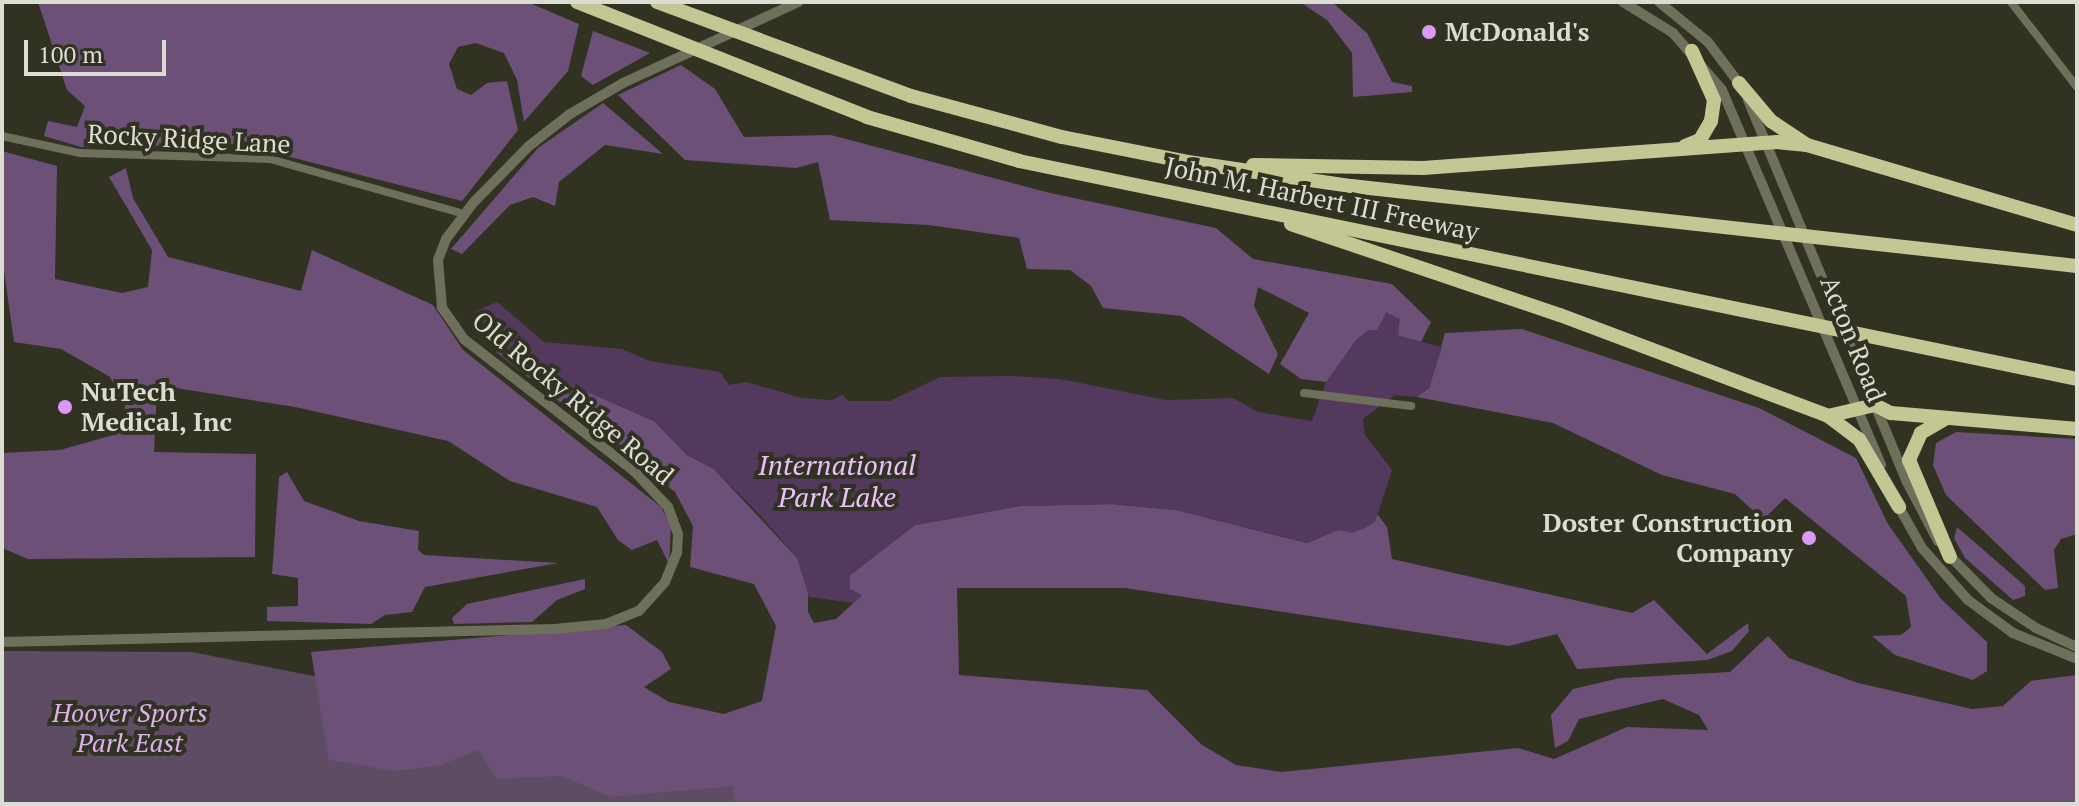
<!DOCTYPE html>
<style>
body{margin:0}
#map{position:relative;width:2079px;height:806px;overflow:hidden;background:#313222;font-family:"PT Serif",serif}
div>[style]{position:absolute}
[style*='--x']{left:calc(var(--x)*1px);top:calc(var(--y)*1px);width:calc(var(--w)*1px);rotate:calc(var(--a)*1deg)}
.green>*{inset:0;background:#5e4c65}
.forest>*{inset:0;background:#6c5077}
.water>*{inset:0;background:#54395f}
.minor>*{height:8px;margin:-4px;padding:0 4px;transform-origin:4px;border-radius:4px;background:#6f705b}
.tertiary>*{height:10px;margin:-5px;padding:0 5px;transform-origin:5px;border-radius:5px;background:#6f705b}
.motorway>*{height:14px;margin:-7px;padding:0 7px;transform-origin:7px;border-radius:7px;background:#c4c793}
.dots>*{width:22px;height:22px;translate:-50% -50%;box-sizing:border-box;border:4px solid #313222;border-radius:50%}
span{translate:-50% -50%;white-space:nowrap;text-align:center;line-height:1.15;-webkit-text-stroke:8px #313222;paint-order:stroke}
.poi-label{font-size:26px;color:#dbdcd2;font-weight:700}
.left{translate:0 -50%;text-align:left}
.right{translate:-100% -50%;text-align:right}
.street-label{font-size:26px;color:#dbdcd2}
.park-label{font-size:26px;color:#dcafee;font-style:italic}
.water-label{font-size:28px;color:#ebbefe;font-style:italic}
.frame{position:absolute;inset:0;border:4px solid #dbdcd2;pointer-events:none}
.scale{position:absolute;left:24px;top:40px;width:142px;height:36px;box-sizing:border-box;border:4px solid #dbdcd2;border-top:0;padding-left:10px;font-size:24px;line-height:28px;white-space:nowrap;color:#dbdcd2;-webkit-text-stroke:6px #313222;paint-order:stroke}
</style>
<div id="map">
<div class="green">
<i style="clip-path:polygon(2px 651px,192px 652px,743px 761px,743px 804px,2px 804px)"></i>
</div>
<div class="forest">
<i style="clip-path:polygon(38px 2px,527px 2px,579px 24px,568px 71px,524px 122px,517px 80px,504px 53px,476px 43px,458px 47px,449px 64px,457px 89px,471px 95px,487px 83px,507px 81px,518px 130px,462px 201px,239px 144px,81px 147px,44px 136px,48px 121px,77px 127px,85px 106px,67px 90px)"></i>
<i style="clip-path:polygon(1300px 2px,1332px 2px,1367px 33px,1392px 82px,1412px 86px,1412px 92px,1353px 97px,1352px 53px,1327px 20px)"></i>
<i style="clip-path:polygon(593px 31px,650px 53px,593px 85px,581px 76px)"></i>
<i style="clip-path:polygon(681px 65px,715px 89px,744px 137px,831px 135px,1050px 193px,1216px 228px,1253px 259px,1392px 284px,1431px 322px,1421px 342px,1377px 330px,1326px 382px,1301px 379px,1280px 364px,1309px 313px,1258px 287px,1254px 306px,1278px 354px,1269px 374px,1182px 316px,1103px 308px,1091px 286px,1070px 270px,1027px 269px,1019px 238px,929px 225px,830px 220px,818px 162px,796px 168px,685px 160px,618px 95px)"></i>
<i style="clip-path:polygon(603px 103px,663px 154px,605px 145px,559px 182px,555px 206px,533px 197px,510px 205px,462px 254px,451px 249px,538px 148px)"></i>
<i style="clip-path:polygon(2px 151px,57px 166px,55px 279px,122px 293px,148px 287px,152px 250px,109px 177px,126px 168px,133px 198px,168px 257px,301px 291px,312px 250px,433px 305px,463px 350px,661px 507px,671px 526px,669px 564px,657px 540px,632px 550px,618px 540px,597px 507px,510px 481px,448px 441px,295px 407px,157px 385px,154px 452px,256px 454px,255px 557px,28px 559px,2px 548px,2px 453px,60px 450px,124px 432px,125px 403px,110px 377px,61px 349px,14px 342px,2px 257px)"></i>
<i style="clip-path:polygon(1522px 329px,1759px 408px,1856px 458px,1888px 524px,1941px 599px,1987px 642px,1987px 671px,1973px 680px,1895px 655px,1872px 636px,1901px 635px,1911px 627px,1906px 596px,1785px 498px,1763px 520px,1735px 494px,1662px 475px,1553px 423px,1417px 397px,1429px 388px,1445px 333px)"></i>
<i style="clip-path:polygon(499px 346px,542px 372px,654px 421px,687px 455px,714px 469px,797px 558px,808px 582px,808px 612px,814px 623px,836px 619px,861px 596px,849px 589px,850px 575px,915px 525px,1020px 506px,1112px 504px,1176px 510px,1307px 543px,1338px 530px,1365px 528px,1378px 515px,1387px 527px,1392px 559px,1632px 613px,1654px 600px,1707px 654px,1748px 623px,1749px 631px,1732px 651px,1707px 660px,1577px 669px,1557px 634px,1509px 646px,1125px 588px,957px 588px,959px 675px,1147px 690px,1202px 745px,1236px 765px,1282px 772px,1518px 748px,1554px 759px,1627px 727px,1708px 730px,1699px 715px,1663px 699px,1579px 719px,1568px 741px,1555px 748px,1551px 715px,1573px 689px,1620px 678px,1730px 672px,1768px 636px,1789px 658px,1858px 683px,1972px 709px,2003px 706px,2031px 681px,2077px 675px,2077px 804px,735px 804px,733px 786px,611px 797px,562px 776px,497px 779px,478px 750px,438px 766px,393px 771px,329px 760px,311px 652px,626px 625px,662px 652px,671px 669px,644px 687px,669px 702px,724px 714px,762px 701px,776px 626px,754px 584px,690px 567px,693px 526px,675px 492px,496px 352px)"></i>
<i style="clip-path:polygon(1956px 432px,2077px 439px,2077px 534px,2061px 539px,2054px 550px,2058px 588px,2045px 590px,1946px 495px,1933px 465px,1936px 443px)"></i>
<i style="clip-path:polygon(287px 472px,304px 501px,359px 521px,419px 531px,418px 550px,424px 555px,558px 563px,425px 587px,412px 612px,385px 615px,371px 624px,267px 621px,267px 607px,298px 606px,298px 578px,272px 574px,279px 477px)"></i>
<i style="clip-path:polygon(1957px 527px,2025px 586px,2025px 596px,2013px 600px,1965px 558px,1954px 538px)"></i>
<i style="clip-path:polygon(585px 579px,585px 589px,557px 600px,532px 622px,454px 624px,452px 618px,467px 604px)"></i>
</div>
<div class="water">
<i style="clip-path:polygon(497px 302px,544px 342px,622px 349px,650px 361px,720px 372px,729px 385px,746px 382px,802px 398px,832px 400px,843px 395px,848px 401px,890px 401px,940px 377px,1010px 376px,1060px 379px,1165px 400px,1233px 398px,1258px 412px,1312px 421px,1326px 382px,1356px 340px,1368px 330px,1377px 330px,1386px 312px,1400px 319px,1398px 336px,1442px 347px,1429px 388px,1417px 397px,1395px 395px,1363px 419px,1365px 435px,1392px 470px,1375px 522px,1365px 528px,1352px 533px,1338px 530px,1307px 543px,1175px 510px,1112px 504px,1020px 506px,915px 525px,850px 575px,850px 589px,862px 595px,854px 603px,809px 597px,797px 558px,760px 515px,714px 469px,687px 455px,654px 421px,542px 372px,499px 346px,476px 311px)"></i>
</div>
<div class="minor">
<i style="--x:2011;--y:2;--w:108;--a:52.2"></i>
<i style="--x:2;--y:136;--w:80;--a:12.3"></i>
<i style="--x:80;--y:153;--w:190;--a:1.8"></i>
<i style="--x:270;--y:159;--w:202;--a:15.8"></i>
<i style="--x:1304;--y:393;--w:108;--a:6.9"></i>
</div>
<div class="tertiary">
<i style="--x:1623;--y:2;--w:59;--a:31.8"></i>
<i style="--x:1673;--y:33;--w:75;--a:49.3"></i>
<i style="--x:1722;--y:90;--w:407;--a:67"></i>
<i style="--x:1659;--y:2;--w:63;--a:39.2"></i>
<i style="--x:1708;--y:42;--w:55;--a:53.1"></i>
<i style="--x:1748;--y:100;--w:414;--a:67.4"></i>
<i style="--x:1907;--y:482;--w:67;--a:62.3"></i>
<i style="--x:1896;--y:502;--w:53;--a:60.5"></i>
<i style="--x:1922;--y:548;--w:69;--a:48.5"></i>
<i style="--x:1968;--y:600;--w:56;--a:36.3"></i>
<i style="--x:2013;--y:633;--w:69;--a:22.1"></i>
<i style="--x:1947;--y:553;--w:63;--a:45.6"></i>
<i style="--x:1991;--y:598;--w:54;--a:33.7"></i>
<i style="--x:2036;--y:628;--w:45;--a:24.9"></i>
<i style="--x:2;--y:642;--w:553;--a:-1.35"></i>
<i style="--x:555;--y:629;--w:51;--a:-5.6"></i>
<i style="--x:606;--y:624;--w:35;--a:-22"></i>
<i style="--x:639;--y:611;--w:39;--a:-48"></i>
<i style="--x:665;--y:582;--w:31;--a:-68"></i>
<i style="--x:677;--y:553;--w:19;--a:-87"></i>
<i style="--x:678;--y:534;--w:29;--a:-110"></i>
<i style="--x:668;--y:507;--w:50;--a:-133.4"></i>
<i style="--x:634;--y:471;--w:215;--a:-142.2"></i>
<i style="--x:464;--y:339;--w:39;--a:-125"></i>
<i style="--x:442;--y:307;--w:47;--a:-94.9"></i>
<i style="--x:438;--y:260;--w:22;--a:-69"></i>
<i style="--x:446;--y:239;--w:46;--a:-52.9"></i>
<i style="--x:474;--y:202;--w:78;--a:-45.5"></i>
<i style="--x:529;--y:146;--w:52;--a:-38"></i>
<i style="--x:570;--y:114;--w:61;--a:-30.3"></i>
<i style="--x:623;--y:83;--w:193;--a:-24.8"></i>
</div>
<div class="motorway">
<i style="--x:577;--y:2;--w:312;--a:21.6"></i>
<i style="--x:867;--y:117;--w:158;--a:16.1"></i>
<i style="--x:1019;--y:161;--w:1080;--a:11.64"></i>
<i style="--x:657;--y:2;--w:271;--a:20.3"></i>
<i style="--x:911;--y:96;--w:156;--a:15.2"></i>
<i style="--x:1062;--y:137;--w:128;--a:11.2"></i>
<i style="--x:1188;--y:162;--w:165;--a:8.4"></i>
<i style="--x:1351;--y:186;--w:730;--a:6.29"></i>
<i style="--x:1739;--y:83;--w:50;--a:49.9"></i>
<i style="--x:1771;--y:121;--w:43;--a:33.7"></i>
<i style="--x:1807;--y:145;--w:282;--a:16.5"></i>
<i style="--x:1685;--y:146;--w:16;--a:-22"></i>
<i style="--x:1700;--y:140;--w:22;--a:-60"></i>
<i style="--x:1711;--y:121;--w:21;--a:-82"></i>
<i style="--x:1714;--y:100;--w:54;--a:-114.2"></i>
<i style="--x:1253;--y:165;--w:170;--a:1"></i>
<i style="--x:1423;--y:168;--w:355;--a:-4.2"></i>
<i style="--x:1777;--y:142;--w:30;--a:6"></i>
<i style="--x:1291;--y:224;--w:284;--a:18.7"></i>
<i style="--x:1560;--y:315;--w:286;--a:20.6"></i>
<i style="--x:1828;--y:416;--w:39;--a:37"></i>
<i style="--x:1859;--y:439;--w:79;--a:59.5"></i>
<i style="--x:1828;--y:416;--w:48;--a:-13.2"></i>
<i style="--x:1875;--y:405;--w:18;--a:27"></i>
<i style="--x:1891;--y:413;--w:187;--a:4.9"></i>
<i style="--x:1945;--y:419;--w:28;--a:150"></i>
<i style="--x:1921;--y:433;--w:30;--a:114"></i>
<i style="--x:1909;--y:460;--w:105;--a:67.1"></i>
</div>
<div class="dots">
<i style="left:1429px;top:32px;background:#db99f5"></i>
<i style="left:65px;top:407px;background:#db99f5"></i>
<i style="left:1809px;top:538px;background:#db99f5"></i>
</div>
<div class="poi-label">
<span class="left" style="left:1445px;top:32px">McDonald's</span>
<span class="left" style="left:81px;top:407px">NuTech<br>Medical, Inc</span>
<span class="right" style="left:1793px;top:538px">Doster Construction<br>Company</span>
</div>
<div class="street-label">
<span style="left:189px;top:139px;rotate:3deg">Rocky Ridge Lane</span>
<span style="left:1322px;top:199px;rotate:12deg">John M. Harbert III Freeway</span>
<span style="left:1853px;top:339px;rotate:68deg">Acton Road</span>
<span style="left:573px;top:398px;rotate:40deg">Old Rocky Ridge Road</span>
</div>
<div class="park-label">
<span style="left:130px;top:728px">Hoover Sports<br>Park East</span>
</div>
<div class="water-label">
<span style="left:837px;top:481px">International<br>Park Lake</span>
</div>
<div class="frame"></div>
<div class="scale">100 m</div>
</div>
